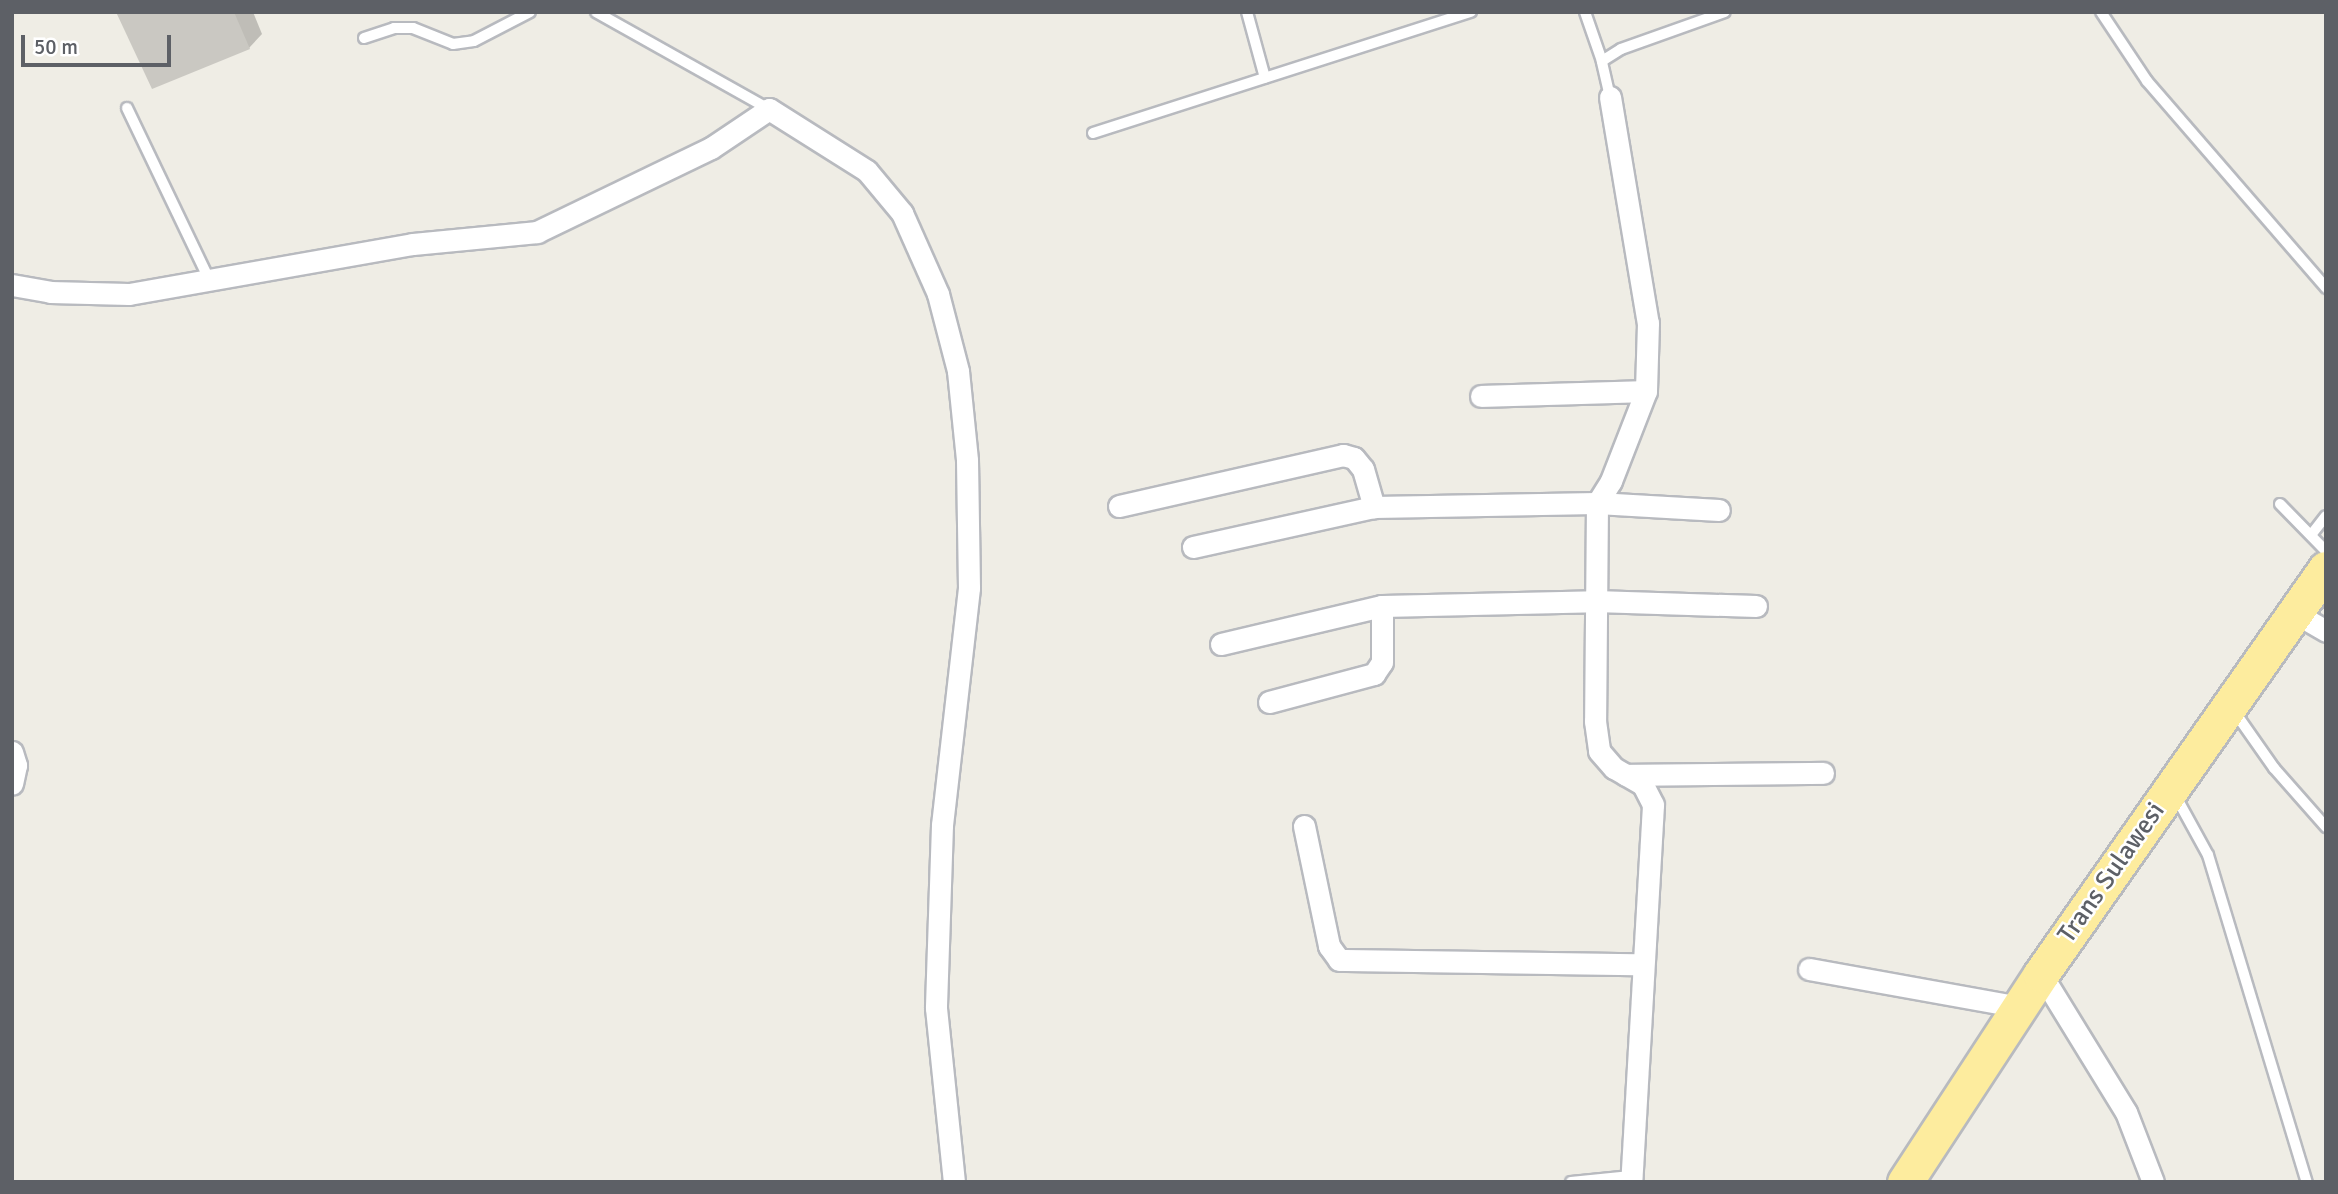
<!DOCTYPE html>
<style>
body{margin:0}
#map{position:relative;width:2338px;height:1194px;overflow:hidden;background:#efede5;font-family:Signika,sans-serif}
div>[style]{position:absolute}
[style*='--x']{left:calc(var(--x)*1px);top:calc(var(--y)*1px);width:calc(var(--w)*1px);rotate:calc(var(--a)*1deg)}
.shadow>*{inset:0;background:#0003}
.building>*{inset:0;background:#cac8c2}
.roads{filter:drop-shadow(2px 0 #b8babf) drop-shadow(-2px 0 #b8babf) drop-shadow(0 2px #b8babf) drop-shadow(0 -2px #b8babf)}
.service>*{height:10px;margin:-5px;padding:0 5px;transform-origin:5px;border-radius:5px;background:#fff}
.minor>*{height:21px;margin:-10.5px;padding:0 10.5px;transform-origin:10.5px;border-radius:10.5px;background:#fff}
.trunk>*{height:35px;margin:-17.5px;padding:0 17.5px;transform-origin:17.5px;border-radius:17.5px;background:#fdec9e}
span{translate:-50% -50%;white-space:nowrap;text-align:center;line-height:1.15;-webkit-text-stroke:5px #fff;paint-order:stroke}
.street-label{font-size:26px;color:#5d6066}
.frame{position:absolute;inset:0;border:14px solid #5d6066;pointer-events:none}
.scale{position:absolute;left:21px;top:35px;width:150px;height:32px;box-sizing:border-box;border:4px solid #5d6066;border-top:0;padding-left:9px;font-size:21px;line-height:24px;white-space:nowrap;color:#5d6066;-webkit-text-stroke:5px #fff;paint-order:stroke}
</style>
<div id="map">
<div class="shadow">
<i style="clip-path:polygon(118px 12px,253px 12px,262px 34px,249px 48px)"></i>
</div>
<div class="building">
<i style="clip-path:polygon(116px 12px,234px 12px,250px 49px,152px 89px)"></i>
</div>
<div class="roads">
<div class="service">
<i style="--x:596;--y:12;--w:198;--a:29.3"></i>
<i style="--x:1247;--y:12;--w:68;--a:74.7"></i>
<i style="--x:1585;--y:12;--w:52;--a:70.9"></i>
<i style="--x:2101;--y:12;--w:83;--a:56.3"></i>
<i style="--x:2147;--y:81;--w:274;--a:49.1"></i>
<i style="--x:364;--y:38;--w:32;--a:-18"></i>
<i style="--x:394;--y:28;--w:19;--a:0"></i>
<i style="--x:413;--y:28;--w:43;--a:21.8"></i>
<i style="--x:453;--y:44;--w:21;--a:-8"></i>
<i style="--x:474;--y:41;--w:63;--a:-27.4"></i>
<i style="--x:1610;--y:97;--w:37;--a:-103"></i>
<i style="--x:1602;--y:61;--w:22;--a:-32"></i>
<i style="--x:1621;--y:49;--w:110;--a:-19.6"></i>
<i style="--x:127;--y:108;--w:190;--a:64.4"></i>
<i style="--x:1093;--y:133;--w:397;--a:-17.8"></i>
<i style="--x:2280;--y:504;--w:66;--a:45.6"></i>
<i style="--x:2311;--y:535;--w:24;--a:-52"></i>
<i style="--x:2234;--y:711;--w:70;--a:54.9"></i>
<i style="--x:2274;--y:768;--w:79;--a:48.6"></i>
<i style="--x:2175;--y:795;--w:68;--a:61.2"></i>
<i style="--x:2208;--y:855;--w:342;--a:73.2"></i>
<i style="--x:1571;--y:1182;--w:60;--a:-5.7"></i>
</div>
<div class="minor">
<i style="--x:1610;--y:97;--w:229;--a:80.5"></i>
<i style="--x:1648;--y:323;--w:68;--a:91.7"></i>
<i style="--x:1646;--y:391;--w:97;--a:111.3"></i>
<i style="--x:1611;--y:481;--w:26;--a:122"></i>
<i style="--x:1597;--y:503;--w:218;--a:90.5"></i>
<i style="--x:1595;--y:721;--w:30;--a:82"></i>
<i style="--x:1599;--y:751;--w:23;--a:49"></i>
<i style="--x:1614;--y:768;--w:34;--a:30"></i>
<i style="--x:1643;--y:785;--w:22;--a:63"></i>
<i style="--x:1653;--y:805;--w:378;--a:93.3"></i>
<i style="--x:12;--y:285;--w:39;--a:10"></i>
<i style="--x:50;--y:292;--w:79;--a:1.5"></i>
<i style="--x:129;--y:294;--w:288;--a:-10"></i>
<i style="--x:413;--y:244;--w:125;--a:-5.5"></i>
<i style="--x:537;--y:232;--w:193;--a:-25.8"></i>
<i style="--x:711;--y:148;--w:70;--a:-33.9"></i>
<i style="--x:769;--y:109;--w:116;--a:32.3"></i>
<i style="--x:867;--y:171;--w:55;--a:50.2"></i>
<i style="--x:902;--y:213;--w:89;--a:66"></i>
<i style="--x:938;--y:294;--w:80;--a:75.4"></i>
<i style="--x:958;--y:371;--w:89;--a:84.2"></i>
<i style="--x:967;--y:460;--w:128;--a:89.1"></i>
<i style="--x:969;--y:588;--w:239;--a:96.5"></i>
<i style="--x:942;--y:825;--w:183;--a:91.9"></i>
<i style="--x:936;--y:1008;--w:175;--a:84.1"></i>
<i style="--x:1481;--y:396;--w:165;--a:-1.7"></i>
<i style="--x:1119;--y:506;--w:230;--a:-12.8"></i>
<i style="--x:1343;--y:455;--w:11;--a:15"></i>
<i style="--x:1354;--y:458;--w:14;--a:51"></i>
<i style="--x:1363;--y:469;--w:40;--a:74"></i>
<i style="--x:1193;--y:547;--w:185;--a:-12.5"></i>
<i style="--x:1374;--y:507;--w:223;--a:-1"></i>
<i style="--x:1597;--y:503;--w:122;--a:3.3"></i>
<i style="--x:2295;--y:613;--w:36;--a:30"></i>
<i style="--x:1221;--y:644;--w:165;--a:-13.3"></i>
<i style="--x:1382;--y:606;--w:213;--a:-1.3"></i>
<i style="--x:1595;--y:601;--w:161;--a:1.8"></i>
<i style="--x:1269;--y:702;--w:109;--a:-14.9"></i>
<i style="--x:1374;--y:674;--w:14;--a:-56"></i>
<i style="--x:1382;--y:662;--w:56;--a:-90"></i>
<i style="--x:12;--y:752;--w:14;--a:73"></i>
<i style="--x:16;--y:765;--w:19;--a:102"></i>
<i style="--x:1626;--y:775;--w:197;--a:-0.6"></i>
<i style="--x:1304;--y:826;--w:123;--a:78.2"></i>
<i style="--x:1329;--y:946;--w:17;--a:54"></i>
<i style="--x:1339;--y:960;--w:303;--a:0.8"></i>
<i style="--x:1809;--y:969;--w:214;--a:10.2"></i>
<i style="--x:2041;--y:974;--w:162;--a:58.4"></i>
<i style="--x:2126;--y:1112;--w:75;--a:68.9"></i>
</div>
<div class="trunk">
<i style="--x:1905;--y:1182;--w:249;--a:-56.8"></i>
<i style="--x:2041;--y:974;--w:495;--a:-54.9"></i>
</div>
</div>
<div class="street-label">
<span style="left:2112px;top:873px;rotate:-55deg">Trans Sulawesi</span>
</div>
<div class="frame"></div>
<div class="scale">50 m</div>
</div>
